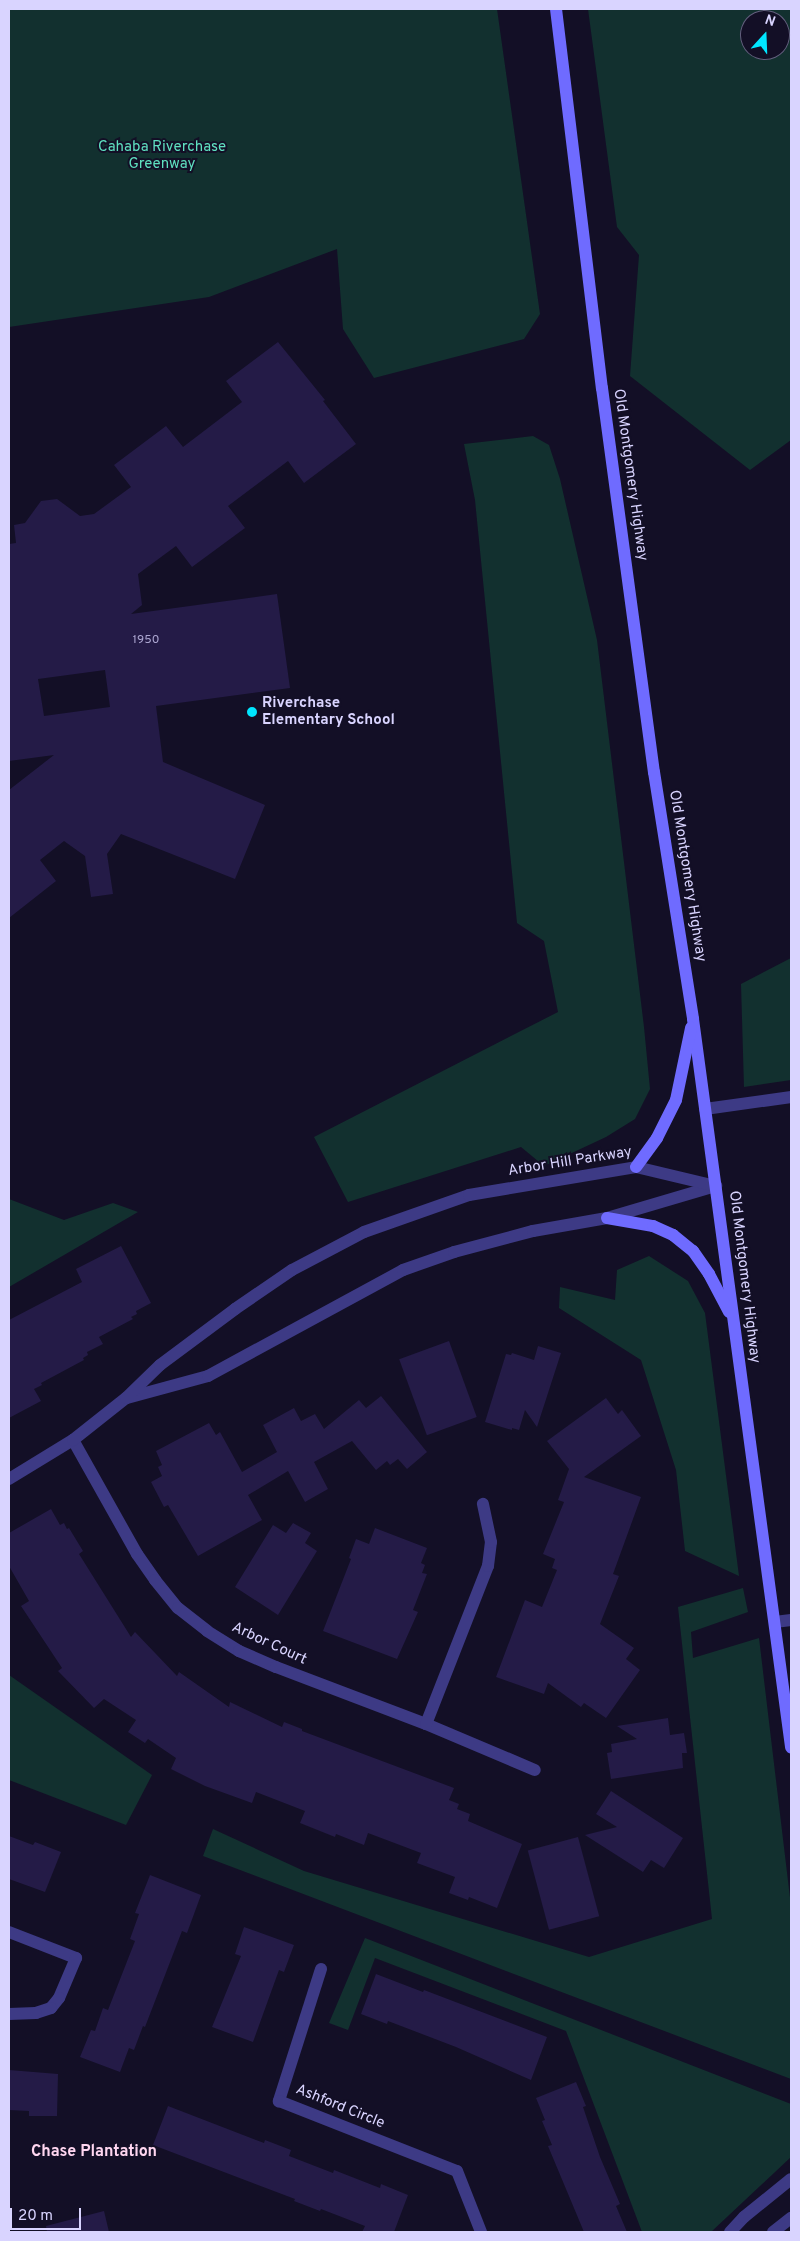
<!DOCTYPE html>
<style>
body{margin:0}
#map{position:relative;width:800px;height:2241px;overflow:hidden;background:#130f26;font-family:Overpass,sans-serif}
div>[style]{position:absolute}
[style*='--x']{left:calc(var(--x)*1px);top:calc(var(--y)*1px);width:calc(var(--w)*1px);rotate:calc(var(--a)*1deg)}
.green>*{inset:0;background:#12302f}
.building>*{inset:0;background:#241b47;transform-origin:0 0}
.street>*{height:12px;margin:-6px;padding:0 6px;transform-origin:6px;border-radius:6px;background:#3d3a85}
.secondary>*{height:12px;margin:-6px;padding:0 6px;transform-origin:6px;border-radius:6px;background:#6f6bff}
.dots>*{width:14px;height:14px;translate:-50% -50%;box-sizing:border-box;border:2px solid #130f26;border-radius:50%}
span{translate:-50% -50%;white-space:nowrap;text-align:center;line-height:1.15;-webkit-text-stroke:4px #130f26;paint-order:stroke}
.number-label{font-size:12px;color:#aca6d1}
.number-label span{-webkit-text-stroke-width:0}
.park-label{font-size:15px;color:#5fe0c0}
.street-label{font-size:15px;color:#d9d4ff}
.poi-label{font-size:15px;color:#d9d4ff;font-weight:700}
.left{translate:0 -50%;text-align:left}
.neighbourhood-label{font-size:16px;color:#ffd6f0;font-weight:700}
.frame{position:absolute;inset:0;border:10px solid #d9d4ff;pointer-events:none}
.north{position:absolute;left:740px;top:10px;width:50px;height:50px;box-sizing:border-box;background:#130f26;border:1px solid #625e7d;border-radius:50%;rotate:20deg;font-size:14px;font-weight:700;line-height:20px;text-align:center;color:#d9d4ff}
.north::after{content:'';display:block;margin:auto;width:18px;height:22px;background:#00e5ff;clip-path:polygon(50% 0,100% 100%,50% 72%,0 100%)}
.scale{position:absolute;left:10px;top:2208px;width:71px;height:22px;box-sizing:border-box;border:2px solid #d9d4ff;border-top:0;padding-left:6px;font-size:15px;line-height:18px;white-space:nowrap;color:#d9d4ff;-webkit-text-stroke:4px #130f26;paint-order:stroke}
</style>
<div id="map">
<div class="green">
<i style="clip-path:polygon(9px 9px,497px 9px,540px 314px,524px 339px,374px 378px,343px 329px,337px 249px,209px 297px,9px 327px)"></i>
<i style="clip-path:polygon(evenodd,588px 9px,791px 9px,791px 440px,750px 470px,630px 376px,639px 255px,617px 227px,588px 9px,750px 20px,780px 20px,780px 50px,750px 50px,750px 20px)"></i>
<i style="clip-path:polygon(533px 436px,549px 445px,560px 479px,597px 640px,644px 1027px,650px 1089px,635px 1119px,606px 1137px,544px 1166px,521px 1147px,348px 1202px,314px 1137px,558px 1012px,544px 941px,517px 923px,475px 500px,464px 444px)"></i>
<i style="clip-path:polygon(791px 958px,791px 1080px,744px 1087px,741px 984px)"></i>
<i style="clip-path:polygon(9px 1199px,64px 1220px,113px 1203px,138px 1212px,9px 1287px)"></i>
<i style="clip-path:polygon(649px 1256px,688px 1281px,705px 1313px,739px 1576px,685px 1551px,676px 1470px,641px 1360px,559px 1308px,560px 1287px,615px 1300px,617px 1270px)"></i>
<i style="clip-path:polygon(743px 1588px,748px 1612px,691px 1632px,693px 1658px,759px 1638px,791px 1906px,791px 2079px,203px 1856px,213px 1829px,304px 1871px,589px 1957px,712px 1919px,678px 1607px)"></i>
<i style="clip-path:polygon(9px 1675px,152px 1775px,126px 1825px,9px 1780px)"></i>
<i style="clip-path:polygon(365px 1938px,791px 2104px,791px 2157px,711px 2232px,642px 2232px,566px 2031px,375px 1958px,348px 2030px,329px 2023px)"></i>
</div>
<div class="building">
<i style="clip-path:polygon(evenodd,278px 342px,325px 400px,323px 401px,356px 444px,304px 483px,288px 461px,228px 506px,245px 528px,192px 567px,176px 546px,138px 574px,142px 605px,131px 614px,277px 594px,290px 688px,156px 706px,163px 762px,265px 805px,235px 879px,121px 834px,107px 854px,113px 894px,91px 897px,85px 856px,64px 841px,40px 860px,56px 881px,9px 918px,9px 790px,54px 755px,9px 761px,9px 544px,16px 543px,14px 525px,25px 523px,41px 501px,57px 499px,80px 516px,94px 514px,131px 487px,114px 465px,166px 426px,183px 447px,242px 402px,226px 381px,278px 342px,105px 670px,110px 707px,44px 716px,38px 679px,105px 670px)"></i>
<i style="clip-path:polygon(121px 1246px,151px 1303px,136px 1311px,137px 1314px,131px 1317px,133px 1319px,99px 1337px,103px 1344px,87px 1352px,88px 1355px,83px 1358px,84px 1360px,41px 1383px,42px 1385px,34px 1389px,41px 1401px,9px 1418px,9px 1320px,82px 1282px,76px 1269px)"></i>
<i style="left:449px;top:1341px;width:81px;height:53px;rotate:70deg"></i>
<i style="clip-path:polygon(538px 1346px,561px 1353px,537px 1427px,525px 1410px,519px 1430px,512px 1428px,512px 1430px,485px 1422px,506px 1354px,511px 1355px,512px 1353px,534px 1360px)"></i>
<i style="clip-path:polygon(381px 1396px,427px 1452px,407px 1469px,398px 1459px,390px 1465px,387px 1461px,376px 1470px,352px 1441px,314px 1462px,328px 1489px,305px 1502px,288px 1471px,248px 1495px,262px 1520px,198px 1556px,168px 1505px,164px 1507px,151px 1482px,162px 1476px,158px 1467px,162px 1465px,156px 1451px,209px 1423px,216px 1435px,220px 1432px,242px 1472px,277px 1452px,263px 1425px,294px 1408px,301px 1421px,315px 1414px,324px 1429px,359px 1400px,366px 1408px)"></i>
<i style="clip-path:polygon(606px 1398px,618px 1414px,622px 1410px,641px 1436px,584px 1477px,641px 1497px,613px 1574px,619px 1576px,600px 1624px,634px 1648px,626px 1659px,640px 1670px,606px 1718px,584px 1703px,581px 1707px,548px 1683px,544px 1694px,496px 1677px,525px 1600px,542px 1607px,557px 1570px,552px 1568px,555px 1559px,543px 1554px,564px 1502px,558px 1500px,569px 1469px,547px 1441px)"></i>
<i style="clip-path:polygon(51px 1509px,60px 1525px,64px 1523px,67px 1529px,69px 1528px,83px 1551px,79px 1554px,131px 1637px,135px 1632px,177px 1676px,179px 1672px,229px 1707px,230px 1702px,282px 1727px,284px 1722px,302px 1729px,302px 1731px,454px 1788px,449px 1800px,459px 1804px,457px 1809px,470px 1814px,468px 1821px,522px 1844px,497px 1908px,469px 1897px,468px 1900px,449px 1893px,455px 1877px,417px 1863px,421px 1853px,368px 1833px,364px 1845px,336px 1834px,335px 1837px,300px 1823px,305px 1811px,256px 1792px,252px 1803px,205px 1786px,171px 1769px,176px 1758px,148px 1739px,145px 1743px,128px 1732px,136px 1720px,104px 1699px,94px 1708px,58px 1671px,62px 1668px,21px 1606px,29px 1601px,9px 1566px,9px 1533px)"></i>
<i style="clip-path:polygon(293px 1523px,311px 1533px,305px 1543px,317px 1551px,278px 1615px,235px 1587px,273px 1525px,286px 1533px)"></i>
<i style="clip-path:polygon(375px 1528px,427px 1548px,421px 1563px,425px 1565px,422px 1573px,427px 1574px,413px 1610px,418px 1612px,397px 1659px,323px 1631px,351px 1559px,349px 1558px,356px 1539px,369px 1544px)"></i>
<i style="clip-path:polygon(668px 1718px,670px 1735px,684px 1733px,687px 1753px,682px 1753px,683px 1768px,611px 1779px,607px 1753px,612px 1752px,611px 1744px,637px 1739px,617px 1726px)"></i>
<i style="clip-path:polygon(611px 1791px,683px 1838px,664px 1868px,651px 1860px,643px 1872px,585px 1835px,617px 1827px,596px 1814px)"></i>
<i style="clip-path:polygon(9px 1836px,33px 1845px,35px 1842px,61px 1852px,45px 1892px,9px 1879px)"></i>
<i style="left:578px;top:1837px;width:82px;height:52px;rotate:75deg"></i>
<i style="clip-path:polygon(150px 1875px,201px 1895px,187px 1933px,182px 1931px,145px 2027px,143px 2026px,134px 2050px,129px 2048px,120px 2072px,80px 2057px,91px 2030px,95px 2031px,103px 2008px,108px 2010px,135px 1941px,130px 1939px,139px 1914px,135px 1913px)"></i>
<i style="clip-path:polygon(244px 1927px,294px 1945px,284px 1972px,279px 1970px,253px 2042px,212px 2027px,241px 1956px,235px 1954px)"></i>
<i style="clip-path:polygon(376px 1974px,423px 1992px,424px 1990px,547px 2037px,531px 2080px,456px 2047px,388px 2021px,387px 2024px,361px 2014px)"></i>
<i style="clip-path:polygon(9px 2070px,58px 2074px,57px 2116px,29px 2116px,29px 2111px,9px 2110px)"></i>
<i style="clip-path:polygon(576px 2082px,586px 2106px,583px 2107px,600px 2157px,620px 2204px,616px 2206px,627px 2232px,584px 2232px,548px 2146px,552px 2145px,542px 2121px,545px 2120px,536px 2098px)"></i>
<i style="clip-path:polygon(168px 2106px,264px 2143px,265px 2140px,291px 2150px,289px 2156px,333px 2173px,334px 2170px,380px 2188px,381px 2184px,408px 2195px,394px 2232px,362px 2232px,365px 2226px,321px 2209px,320px 2211px,294px 2201px,295px 2199px,153px 2145px)"></i>
<i style="clip-path:polygon(104px 2211px,109px 2232px,47px 2232px,46px 2226px)"></i>
</div>
<div class="street">
<i style="--x:705;--y:1109;--w:87;--a:-7.9"></i>
<i style="--x:127;--y:1398;--w:84;--a:-15.2"></i>
<i style="--x:208;--y:1376;--w:222;--a:-28.5"></i>
<i style="--x:403;--y:1270;--w:54;--a:-19.4"></i>
<i style="--x:454;--y:1252;--w:82;--a:-14.9"></i>
<i style="--x:533;--y:1231;--w:75;--a:-10"></i>
<i style="--x:607;--y:1218;--w:114;--a:-16.4"></i>
<i style="--x:73;--y:1440;--w:131;--a:60.7"></i>
<i style="--x:137;--y:1554;--w:32;--a:55"></i>
<i style="--x:155;--y:1580;--w:36;--a:51"></i>
<i style="--x:178;--y:1608;--w:37;--a:38"></i>
<i style="--x:207;--y:1631;--w:38;--a:32"></i>
<i style="--x:239;--y:1651;--w:40;--a:23.4"></i>
<i style="--x:276;--y:1667;--w:160;--a:20.8"></i>
<i style="--x:426;--y:1724;--w:118;--a:22.9"></i>
<i style="--x:9;--y:1479;--w:75;--a:-31.4"></i>
<i style="--x:73;--y:1440;--w:68;--a:-38.4"></i>
<i style="--x:126;--y:1398;--w:47;--a:-44.1"></i>
<i style="--x:160;--y:1365;--w:94;--a:-36.7"></i>
<i style="--x:235;--y:1309;--w:69;--a:-34.4"></i>
<i style="--x:292;--y:1270;--w:81;--a:-27.8"></i>
<i style="--x:364;--y:1232;--w:111;--a:-19.4"></i>
<i style="--x:469;--y:1195;--w:169;--a:-9.5"></i>
<i style="--x:636;--y:1167;--w:82;--a:13.4"></i>
<i style="--x:775;--y:1622;--w:16;--a:-7"></i>
<i style="--x:426;--y:1724;--w:170;--a:-68.6"></i>
<i style="--x:488;--y:1566;--w:24;--a:-83"></i>
<i style="--x:491;--y:1542;--w:39;--a:-102"></i>
<i style="--x:9;--y:1932;--w:72;--a:21.2"></i>
<i style="--x:76;--y:1958;--w:43;--a:113"></i>
<i style="--x:59;--y:1998;--w:13;--a:129"></i>
<i style="--x:51;--y:2008;--w:16;--a:162"></i>
<i style="--x:36;--y:2013;--w:27;--a:178"></i>
<i style="--x:321;--y:1969;--w:139;--a:107.7"></i>
<i style="--x:279;--y:2101;--w:191;--a:21.5"></i>
<i style="--x:457;--y:2171;--w:66;--a:68.5"></i>
<i style="--x:730;--y:2232;--w:21;--a:-47"></i>
<i style="--x:744;--y:2217;--w:60;--a:-39"></i>
<i style="--x:773;--y:2232;--w:23;--a:-38"></i>
</div>
<div class="secondary">
<i style="--x:556;--y:9;--w:382;--a:83.1"></i>
<i style="--x:602;--y:388;--w:388;--a:82.3"></i>
<i style="--x:654;--y:772;--w:250;--a:81"></i>
<i style="--x:693;--y:1019;--w:735;--a:82.33"></i>
<i style="--x:636;--y:1167;--w:36;--a:-54"></i>
<i style="--x:657;--y:1138;--w:42;--a:-63.4"></i>
<i style="--x:676;--y:1100;--w:74;--a:-78.2"></i>
<i style="--x:607;--y:1218;--w:47;--a:9.9"></i>
<i style="--x:653;--y:1226;--w:22;--a:24"></i>
<i style="--x:673;--y:1235;--w:26;--a:39"></i>
<i style="--x:693;--y:1251;--w:28;--a:55"></i>
<i style="--x:709;--y:1274;--w:43;--a:62.2"></i>
</div>
<div class="dots">
<i style="left:252px;top:712px;background:#00e5ff"></i>
</div>
<div class="number-label">
<span style="left:146px;top:641px">1950</span>
</div>
<div class="park-label">
<span style="left:162px;top:156px">Cahaba Riverchase<br>Greenway</span>
</div>
<div class="street-label">
<span style="left:630px;top:475px;rotate:82deg">Old Montgomery Highway</span>
<span style="left:687px;top:876px;rotate:81deg">Old Montgomery Highway</span>
<span style="left:570px;top:1162px;rotate:-9deg">Arbor Hill Parkway</span>
<span style="left:744px;top:1277px;rotate:83deg">Old Montgomery Highway</span>
<span style="left:269px;top:1644px;rotate:25deg">Arbor Court</span>
<span style="left:340px;top:2107px;rotate:22deg">Ashford Circle</span>
</div>
<div class="poi-label">
<span class="left" style="left:262px;top:712px">Riverchase<br>Elementary School</span>
</div>
<div class="neighbourhood-label">
<span style="left:94px;top:2152px">Chase Plantation</span>
</div>
<div class="frame"></div>
<div class="north">N</div>
<div class="scale">20 m</div>
</div>
